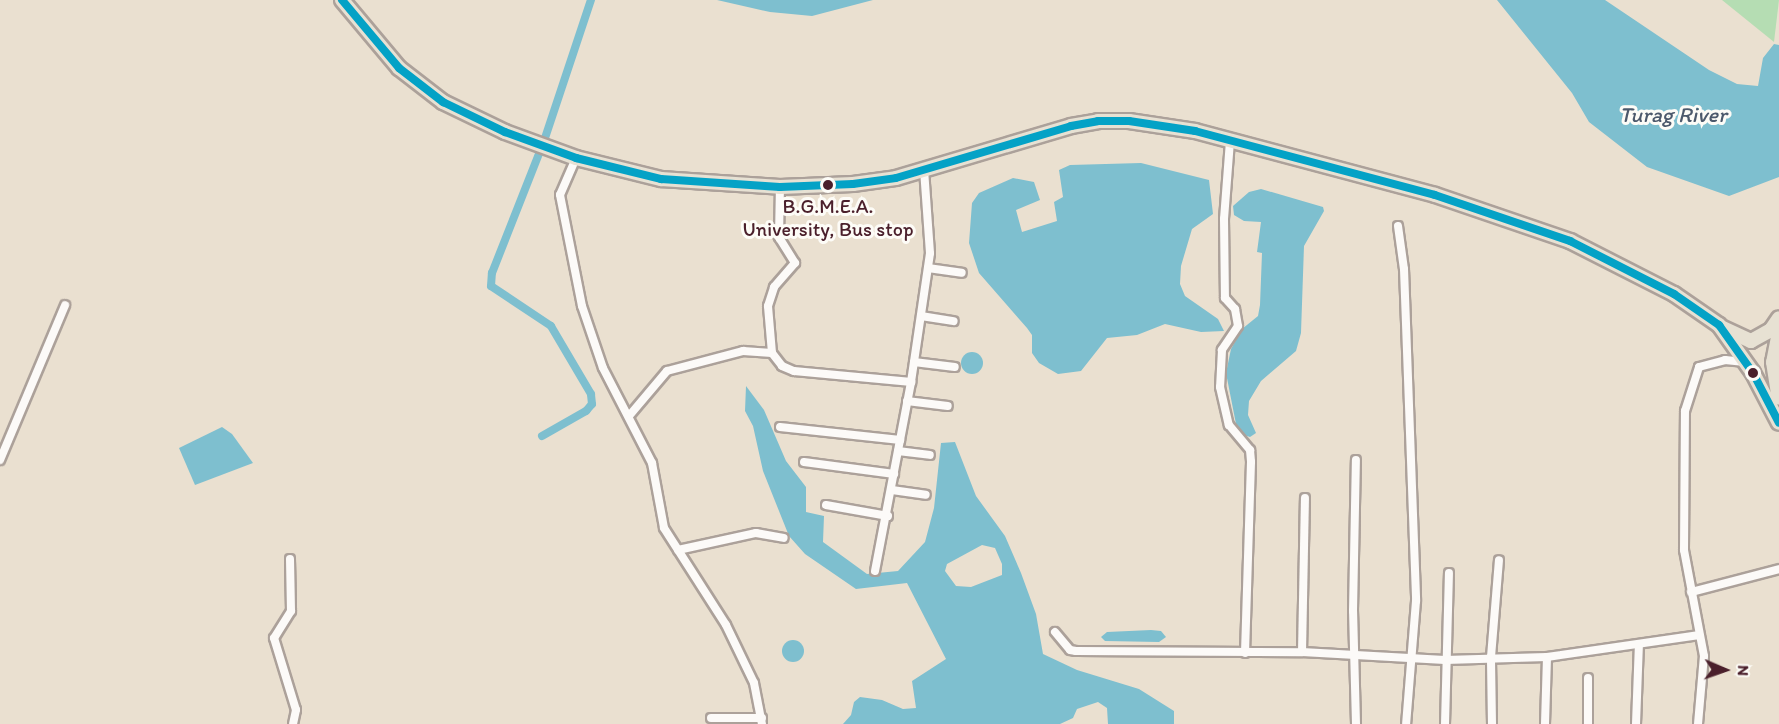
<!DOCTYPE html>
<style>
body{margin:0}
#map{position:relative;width:1779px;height:724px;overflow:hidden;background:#eae0d0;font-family:Itim,sans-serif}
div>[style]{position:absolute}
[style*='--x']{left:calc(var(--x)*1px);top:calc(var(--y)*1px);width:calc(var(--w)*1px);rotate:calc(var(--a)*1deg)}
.green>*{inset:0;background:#b5ddb3}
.water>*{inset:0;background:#7ebfcf}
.round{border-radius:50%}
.canal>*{height:8px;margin:-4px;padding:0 4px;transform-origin:4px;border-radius:4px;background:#7ebfcf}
.roads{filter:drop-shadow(2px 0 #aca19a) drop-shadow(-2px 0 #aca19a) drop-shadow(0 2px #aca19a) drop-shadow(0 -2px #aca19a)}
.street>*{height:8px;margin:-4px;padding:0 4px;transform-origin:4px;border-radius:4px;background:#fcfaf8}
.highway>*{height:14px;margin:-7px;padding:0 7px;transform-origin:7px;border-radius:7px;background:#e7e1d3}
.bus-1>*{height:8px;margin:-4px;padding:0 4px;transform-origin:4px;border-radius:4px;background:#04a2c6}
.dots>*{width:16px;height:16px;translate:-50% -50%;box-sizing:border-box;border:3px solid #fdfcf7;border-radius:50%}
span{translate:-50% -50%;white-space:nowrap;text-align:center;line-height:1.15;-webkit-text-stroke:6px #fdfcf7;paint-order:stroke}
.bus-label{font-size:20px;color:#4a1f2b}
.water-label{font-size:22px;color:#4c596c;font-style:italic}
.north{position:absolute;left:1695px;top:640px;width:60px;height:60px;-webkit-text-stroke:4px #fdfcf7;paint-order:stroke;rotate:92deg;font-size:16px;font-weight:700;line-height:24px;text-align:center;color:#4a1f2b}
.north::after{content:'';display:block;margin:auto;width:21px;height:27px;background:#4a1f2b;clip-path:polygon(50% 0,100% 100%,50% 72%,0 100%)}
</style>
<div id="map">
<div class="green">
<i style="clip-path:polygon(1722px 0,1779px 0,1774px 42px)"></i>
</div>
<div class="water">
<i style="clip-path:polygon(717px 0,873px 0,812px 16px,770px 12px)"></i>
<i style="clip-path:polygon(1497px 0,1605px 0,1709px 70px,1737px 84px,1758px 86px,1763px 58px,1774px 44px,1779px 45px,1779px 177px,1729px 196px,1647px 167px,1589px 122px,1572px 93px)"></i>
<i style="clip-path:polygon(1141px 163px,1209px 180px,1213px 214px,1192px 229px,1181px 266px,1180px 284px,1185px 296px,1218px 319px,1224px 331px,1201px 332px,1165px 324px,1137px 335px,1107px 338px,1081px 371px,1058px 374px,1039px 363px,1032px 353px,1032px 335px,1027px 328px,979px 273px,969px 243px,972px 203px,979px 193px,1013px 178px,1034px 182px,1040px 200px,1016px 210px,1022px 232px,1057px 221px,1054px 202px,1063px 197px,1059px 170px,1070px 165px)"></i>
<i style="clip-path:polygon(1261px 189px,1323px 207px,1324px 211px,1304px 246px,1301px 333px,1296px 351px,1261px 381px,1249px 401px,1248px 415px,1256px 433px,1250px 437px,1244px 435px,1236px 424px,1226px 373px,1231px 349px,1242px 329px,1258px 316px,1260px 305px,1262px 253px,1257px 252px,1261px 222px,1244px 221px,1234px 215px,1233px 206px,1249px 192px)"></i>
<i class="round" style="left:961px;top:352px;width:22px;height:22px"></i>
<i style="clip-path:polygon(evenodd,746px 386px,764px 410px,786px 461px,806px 487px,806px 512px,824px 516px,823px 542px,867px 574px,898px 571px,925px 542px,934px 508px,941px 443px,955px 442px,976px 496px,1005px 536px,1021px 573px,1036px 614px,1043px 654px,1077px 670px,1139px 689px,1174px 711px,1174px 724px,1108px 724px,1107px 708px,1098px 702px,1077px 709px,1073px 718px,1060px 724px,843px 724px,851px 715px,854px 702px,860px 697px,882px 700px,903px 709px,916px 708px,912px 681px,946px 659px,907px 583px,856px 589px,805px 554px,789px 536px,763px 471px,753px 426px,745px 411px,746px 386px,982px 545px,995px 548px,1002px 564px,1002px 575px,971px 587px,956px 586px,945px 571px,947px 564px,982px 545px)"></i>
<i style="clip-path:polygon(222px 427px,232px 434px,253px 463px,195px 485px,179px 448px)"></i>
<i style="clip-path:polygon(1151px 630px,1161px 631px,1166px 637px,1159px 642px,1105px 641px,1101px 637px,1107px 632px)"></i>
<i class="round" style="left:782px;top:640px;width:22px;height:22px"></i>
</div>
<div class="canal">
<i style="--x:542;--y:436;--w:51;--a:-29.6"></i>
<i style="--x:586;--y:411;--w:9;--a:-49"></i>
<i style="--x:592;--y:404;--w:10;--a:-96"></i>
<i style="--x:591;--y:394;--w:79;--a:-120.5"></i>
<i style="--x:551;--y:326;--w:72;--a:-146.3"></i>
<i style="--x:491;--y:286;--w:13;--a:-86"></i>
<i style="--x:492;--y:273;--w:142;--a:-68.5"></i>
<i style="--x:544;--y:141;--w:149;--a:-71.6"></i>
</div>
<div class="roads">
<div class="street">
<i style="--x:1230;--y:141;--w:78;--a:94.4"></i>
<i style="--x:1224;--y:219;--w:79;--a:89.3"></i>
<i style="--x:1225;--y:298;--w:15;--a:48"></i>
<i style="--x:1235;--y:309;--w:17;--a:80"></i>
<i style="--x:1238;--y:326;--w:29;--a:124"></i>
<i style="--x:1222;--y:350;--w:37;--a:93"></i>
<i style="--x:1220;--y:387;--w:39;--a:77"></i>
<i style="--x:1229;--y:425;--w:33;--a:50"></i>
<i style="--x:1250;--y:450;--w:12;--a:85"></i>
<i style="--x:1251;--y:462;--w:191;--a:91.8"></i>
<i style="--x:576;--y:158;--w:40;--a:113.4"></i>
<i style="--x:560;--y:195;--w:113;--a:78.8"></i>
<i style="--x:582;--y:306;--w:65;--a:71.3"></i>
<i style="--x:603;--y:368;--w:107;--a:62.7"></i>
<i style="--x:652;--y:463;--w:66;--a:79.5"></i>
<i style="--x:664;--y:528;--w:115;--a:57.4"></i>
<i style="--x:726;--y:625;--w:64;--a:64.2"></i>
<i style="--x:754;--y:683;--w:42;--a:79"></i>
<i style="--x:1398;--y:226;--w:43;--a:82.1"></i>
<i style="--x:1404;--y:269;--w:332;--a:87.9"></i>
<i style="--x:1416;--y:601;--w:123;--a:94.6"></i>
<i style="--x:928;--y:268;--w:34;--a:8"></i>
<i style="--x:921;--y:316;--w:33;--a:9"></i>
<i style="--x:772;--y:353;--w:16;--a:52"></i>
<i style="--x:782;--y:366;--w:13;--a:23"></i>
<i style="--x:794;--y:371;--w:118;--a:5.4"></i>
<i style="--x:914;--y:362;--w:41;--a:7"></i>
<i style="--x:907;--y:401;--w:41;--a:7"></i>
<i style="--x:629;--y:416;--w:59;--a:-49.8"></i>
<i style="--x:667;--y:371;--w:79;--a:-14.7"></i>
<i style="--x:743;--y:351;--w:29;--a:4"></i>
<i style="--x:772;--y:353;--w:47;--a:-94.9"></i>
<i style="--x:768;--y:306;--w:20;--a:-72"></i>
<i style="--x:774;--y:287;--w:32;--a:-49"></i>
<i style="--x:795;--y:263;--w:31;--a:-122"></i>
<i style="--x:779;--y:237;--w:50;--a:-88.9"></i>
<i style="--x:780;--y:427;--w:121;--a:6.2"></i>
<i style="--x:898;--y:451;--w:32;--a:7"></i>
<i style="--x:0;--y:460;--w:168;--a:-67.2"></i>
<i style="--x:804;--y:462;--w:91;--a:7.6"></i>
<i style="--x:892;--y:490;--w:34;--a:8"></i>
<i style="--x:826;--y:505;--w:63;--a:10.1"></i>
<i style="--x:678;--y:550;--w:80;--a:-12.3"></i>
<i style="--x:756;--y:533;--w:28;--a:10"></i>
<i style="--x:290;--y:559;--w:52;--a:88.9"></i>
<i style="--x:291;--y:611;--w:32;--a:122"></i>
<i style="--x:274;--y:638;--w:75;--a:73"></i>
<i style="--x:296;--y:710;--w:14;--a:102"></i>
<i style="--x:875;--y:571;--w:192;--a:-79.2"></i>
<i style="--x:911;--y:382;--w:130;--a:-81.6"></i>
<i style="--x:930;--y:253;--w:83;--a:-94.1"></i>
<i style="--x:1691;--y:592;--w:91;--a:-14.6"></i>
<i style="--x:1055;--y:632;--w:23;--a:50"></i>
<i style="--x:1070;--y:650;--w:6;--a:9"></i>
<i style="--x:1076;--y:651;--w:226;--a:0.3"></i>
<i style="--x:1302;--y:652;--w:143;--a:3.2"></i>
<i style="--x:1445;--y:660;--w:102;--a:-1.7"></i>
<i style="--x:1547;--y:657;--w:154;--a:-8.2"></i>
<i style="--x:1302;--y:652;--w:154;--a:-88.9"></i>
<i style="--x:711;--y:718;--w:51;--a:0"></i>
<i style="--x:1356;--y:724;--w:113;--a:-91.5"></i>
<i style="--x:1353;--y:611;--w:151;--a:-88.9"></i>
<i style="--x:1445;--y:724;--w:151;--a:-88.5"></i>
<i style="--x:1492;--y:724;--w:67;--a:-90.9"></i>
<i style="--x:1491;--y:657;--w:97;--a:-85.3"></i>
<i style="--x:1545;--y:724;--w:67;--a:-88.3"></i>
<i style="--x:1588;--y:724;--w:46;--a:-90"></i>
<i style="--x:1636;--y:724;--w:80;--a:-87.9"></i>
<i style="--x:1698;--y:724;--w:68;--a:-85"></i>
<i style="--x:1704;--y:656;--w:108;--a:-100.7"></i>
<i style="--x:1684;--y:550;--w:139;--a:-89.6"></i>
<i style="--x:1685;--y:411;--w:46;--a:-72.3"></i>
<i style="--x:1699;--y:367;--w:27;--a:-15"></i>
<i style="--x:1725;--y:360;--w:20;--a:6"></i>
</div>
<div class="highway">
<i style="--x:342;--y:0;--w:89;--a:50"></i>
<i style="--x:399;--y:68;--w:56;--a:37.7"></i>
<i style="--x:443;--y:102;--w:69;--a:25.8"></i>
<i style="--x:505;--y:132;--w:76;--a:20.1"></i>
<i style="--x:576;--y:158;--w:88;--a:13.9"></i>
<i style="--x:661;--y:179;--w:119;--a:3.8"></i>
<i style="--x:780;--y:187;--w:73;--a:-2.4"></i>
<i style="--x:853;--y:184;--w:43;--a:-7.9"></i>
<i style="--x:896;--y:178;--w:183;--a:-16.5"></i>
<i style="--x:1071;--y:126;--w:27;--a:-10"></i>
<i style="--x:1098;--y:121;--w:31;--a:0"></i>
<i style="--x:1129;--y:121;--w:67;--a:8.6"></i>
<i style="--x:1195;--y:131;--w:248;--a:14.9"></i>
<i style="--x:1435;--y:195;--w:143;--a:18.8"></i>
<i style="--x:1570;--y:241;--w:117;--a:27"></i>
<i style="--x:1674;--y:294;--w:55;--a:34.6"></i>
<i style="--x:1719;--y:325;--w:59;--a:54.7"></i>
<i style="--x:1753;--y:373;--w:56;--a:62.5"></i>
<i style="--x:1723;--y:328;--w:31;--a:25"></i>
<i style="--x:1751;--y:341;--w:23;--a:-29"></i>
<i style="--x:1771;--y:330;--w:14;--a:-56"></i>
<i style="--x:1779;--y:332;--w:31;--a:101"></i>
<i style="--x:1773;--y:362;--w:36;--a:81"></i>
</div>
</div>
<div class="bus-1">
<i style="--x:342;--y:0;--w:89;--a:50"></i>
<i style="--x:399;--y:68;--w:56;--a:37.7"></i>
<i style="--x:443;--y:102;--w:69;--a:25.8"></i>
<i style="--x:505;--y:132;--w:76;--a:20.1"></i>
<i style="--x:576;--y:158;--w:88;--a:13.9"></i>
<i style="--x:661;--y:179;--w:119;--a:3.8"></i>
<i style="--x:780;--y:187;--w:73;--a:-2.4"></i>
<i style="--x:853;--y:184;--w:43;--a:-7.9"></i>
<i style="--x:896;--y:178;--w:183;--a:-16.5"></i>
<i style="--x:1071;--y:126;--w:27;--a:-10"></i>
<i style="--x:1098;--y:121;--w:31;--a:0"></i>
<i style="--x:1129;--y:121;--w:67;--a:8.6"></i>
<i style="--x:1195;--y:131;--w:248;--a:14.9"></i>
<i style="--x:1435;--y:195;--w:143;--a:18.8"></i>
<i style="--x:1570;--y:241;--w:117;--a:27"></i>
<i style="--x:1674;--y:294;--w:55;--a:34.6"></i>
<i style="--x:1719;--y:325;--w:59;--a:54.7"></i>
<i style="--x:1753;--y:373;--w:56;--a:62.5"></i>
</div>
<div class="dots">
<i style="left:828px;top:185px;background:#4a1f2b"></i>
<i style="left:1753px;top:373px;background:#4a1f2b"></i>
</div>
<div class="bus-label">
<span style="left:828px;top:218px">B.G.M.E.A.<br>University, Bus stop</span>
</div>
<div class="water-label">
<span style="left:1673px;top:115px">Turag River</span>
</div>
<div class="north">N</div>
</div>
